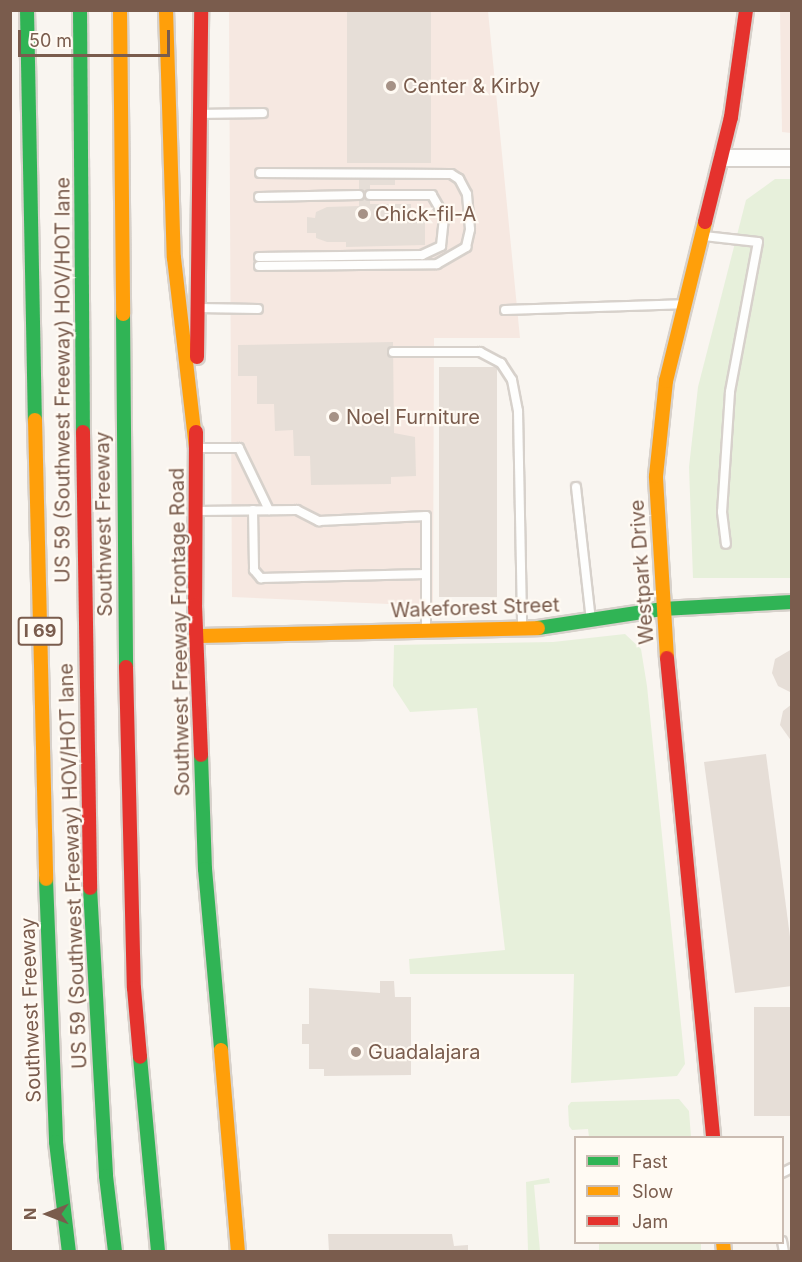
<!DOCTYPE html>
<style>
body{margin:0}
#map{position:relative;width:802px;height:1262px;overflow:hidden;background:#f9f5f0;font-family:Inter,sans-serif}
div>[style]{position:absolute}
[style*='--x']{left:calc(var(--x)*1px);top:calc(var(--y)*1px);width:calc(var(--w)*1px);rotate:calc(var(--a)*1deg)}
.commercial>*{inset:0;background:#f6e8e1}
.green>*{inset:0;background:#e7f0db;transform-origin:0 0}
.building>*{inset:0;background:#e6ded7;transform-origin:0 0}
.roads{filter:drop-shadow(2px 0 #d7d1cb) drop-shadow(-2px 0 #d7d1cb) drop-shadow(0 2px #d7d1cb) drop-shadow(0 -2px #d7d1cb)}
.lane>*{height:8px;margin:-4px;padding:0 4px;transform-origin:4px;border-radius:4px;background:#fefefd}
.street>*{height:16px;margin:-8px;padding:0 8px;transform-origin:8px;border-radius:8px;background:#fefefd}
.fast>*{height:14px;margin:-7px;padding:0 7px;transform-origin:7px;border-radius:7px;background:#30b455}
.slow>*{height:14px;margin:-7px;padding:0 7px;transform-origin:7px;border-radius:7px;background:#ff9f0a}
.jam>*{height:14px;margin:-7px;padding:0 7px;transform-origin:7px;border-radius:7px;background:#e5322d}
.dots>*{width:16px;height:16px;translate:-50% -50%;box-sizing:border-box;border:3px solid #fffaf3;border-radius:50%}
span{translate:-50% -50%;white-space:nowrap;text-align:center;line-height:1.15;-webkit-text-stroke:4.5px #fffaf3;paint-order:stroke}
.shield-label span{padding:2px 4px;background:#fffaf3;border:2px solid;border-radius:4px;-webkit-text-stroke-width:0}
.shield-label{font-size:18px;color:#7a5c4d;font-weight:700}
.poi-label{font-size:20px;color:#7a5c4d}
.left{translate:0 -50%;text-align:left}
.street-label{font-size:20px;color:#7a5c4d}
.frame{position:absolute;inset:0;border:12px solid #7a5c4d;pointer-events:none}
.legend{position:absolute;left:574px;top:1136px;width:210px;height:108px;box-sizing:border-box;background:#fffaf3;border:2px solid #cabbb1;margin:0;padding:8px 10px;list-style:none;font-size:18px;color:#7a5c4d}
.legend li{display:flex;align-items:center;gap:12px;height:30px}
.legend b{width:30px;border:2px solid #cabbb1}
.north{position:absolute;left:18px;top:1184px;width:60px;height:60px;-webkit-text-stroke:4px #fffaf3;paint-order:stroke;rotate:270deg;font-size:16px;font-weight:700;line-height:24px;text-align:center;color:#7a5c4d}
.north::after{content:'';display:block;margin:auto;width:21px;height:27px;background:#7a5c4d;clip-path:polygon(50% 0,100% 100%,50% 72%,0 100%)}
.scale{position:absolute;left:18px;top:30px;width:152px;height:27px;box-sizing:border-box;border:3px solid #7a5c4d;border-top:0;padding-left:8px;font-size:18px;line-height:21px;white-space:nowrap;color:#7a5c4d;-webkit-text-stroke:4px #fffaf3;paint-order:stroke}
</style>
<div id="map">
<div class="commercial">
<i style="clip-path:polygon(229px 11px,488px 11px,520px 338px,434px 338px,433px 606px,232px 597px)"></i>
<i style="clip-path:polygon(780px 11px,791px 11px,791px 133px,782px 132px)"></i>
</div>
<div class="green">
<i style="clip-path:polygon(775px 179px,791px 179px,791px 578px,693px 578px,689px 467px,698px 387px,746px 200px)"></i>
<i style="clip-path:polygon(625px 634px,641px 649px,647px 686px,685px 1064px,677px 1076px,571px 1083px,574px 974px,410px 974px,409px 959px,505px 950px,477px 708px,410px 712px,393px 686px,394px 645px,553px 642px)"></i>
<i style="clip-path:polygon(679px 1099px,689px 1111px,691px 1137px,589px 1137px,588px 1129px,572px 1130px,569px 1126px,568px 1106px,571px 1102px)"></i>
<i style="clip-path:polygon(549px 1178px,550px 1183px,534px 1185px,540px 1251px,528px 1251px,526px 1182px)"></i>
<i style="left:599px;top:1243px;width:102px;height:8px"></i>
</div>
<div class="building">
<i style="left:347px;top:10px;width:84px;height:153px"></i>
<i style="clip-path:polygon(395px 177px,395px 185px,370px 185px,370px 204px,411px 204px,411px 218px,425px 217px,425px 245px,346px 247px,346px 242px,327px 242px,316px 238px,316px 233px,307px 233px,307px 217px,315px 218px,316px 212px,327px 207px,359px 206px,359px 178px)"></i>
<i style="clip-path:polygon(393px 342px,394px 433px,415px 437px,416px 476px,391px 477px,391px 484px,311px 485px,310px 456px,294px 456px,293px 430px,275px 431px,274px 404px,257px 404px,257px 376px,238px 376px,238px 345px)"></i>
<i style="left:497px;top:367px;width:230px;height:58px;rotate:90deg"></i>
<i style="clip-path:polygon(792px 649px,792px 692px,790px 692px,778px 686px,772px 673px,775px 659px)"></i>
<i style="clip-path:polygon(792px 704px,792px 742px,780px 725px,783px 711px)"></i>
<i style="clip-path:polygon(766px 754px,792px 952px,792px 986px,735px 993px,704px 762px)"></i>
<i style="clip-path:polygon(380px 981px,394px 981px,395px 997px,411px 997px,411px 1075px,324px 1076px,324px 1069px,309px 1069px,309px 1044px,302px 1044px,302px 1024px,309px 1024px,309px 988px,380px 993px)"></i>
<i style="left:754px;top:1007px;width:38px;height:109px"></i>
<i style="clip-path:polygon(328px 1234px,452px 1234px,454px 1246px,468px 1245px,468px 1252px,329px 1252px)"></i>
</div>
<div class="roads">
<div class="lane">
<i style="--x:200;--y:114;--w:63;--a:-0.9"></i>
<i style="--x:259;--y:197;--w:100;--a:-1.1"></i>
<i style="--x:704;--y:236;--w:54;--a:6.3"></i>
<i style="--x:758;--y:242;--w:153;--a:100.6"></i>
<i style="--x:730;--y:392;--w:120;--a:93.8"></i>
<i style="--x:722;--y:512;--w:32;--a:83"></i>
<i style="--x:259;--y:257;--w:163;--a:-0.7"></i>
<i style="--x:422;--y:255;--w:21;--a:-25"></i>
<i style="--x:441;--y:246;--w:30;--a:-84"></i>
<i style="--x:444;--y:216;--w:24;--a:-120"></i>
<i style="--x:432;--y:195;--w:62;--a:180"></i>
<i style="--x:259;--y:266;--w:178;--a:-0.6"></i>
<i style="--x:437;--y:264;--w:34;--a:-30"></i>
<i style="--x:466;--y:247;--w:18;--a:-77"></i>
<i style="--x:470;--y:229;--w:35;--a:-95"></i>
<i style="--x:467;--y:194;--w:17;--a:-118"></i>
<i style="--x:459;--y:179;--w:9;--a:-148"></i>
<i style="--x:451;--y:174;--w:191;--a:-179.7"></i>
<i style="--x:199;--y:308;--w:59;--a:1"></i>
<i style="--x:505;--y:310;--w:177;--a:-1.9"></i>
<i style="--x:393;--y:352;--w:87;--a:0"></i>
<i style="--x:480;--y:352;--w:24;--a:28"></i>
<i style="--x:501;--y:363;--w:20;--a:57"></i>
<i style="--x:512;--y:380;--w:32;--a:79"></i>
<i style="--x:518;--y:411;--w:217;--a:88.9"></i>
<i style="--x:201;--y:448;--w:38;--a:0"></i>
<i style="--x:239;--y:448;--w:69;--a:64.2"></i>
<i style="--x:576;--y:487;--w:134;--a:83.6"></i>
<i style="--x:253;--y:510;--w:60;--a:89"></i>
<i style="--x:254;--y:570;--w:11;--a:49"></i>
<i style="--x:261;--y:578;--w:165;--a:-1.4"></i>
<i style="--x:196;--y:511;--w:101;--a:-0.6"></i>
<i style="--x:297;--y:510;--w:25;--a:27"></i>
<i style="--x:319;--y:521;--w:107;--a:-2.7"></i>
<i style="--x:426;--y:516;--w:114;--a:90"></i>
<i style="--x:782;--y:1173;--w:11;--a:-27"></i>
<i style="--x:782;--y:1241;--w:11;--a:80"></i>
</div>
<div class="street">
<i style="--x:722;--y:158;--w:70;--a:0"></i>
</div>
<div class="fast">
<i style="--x:27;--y:10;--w:410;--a:88.9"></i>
<i style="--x:80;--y:10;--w:422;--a:89.6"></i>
<i style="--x:123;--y:314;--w:353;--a:89.5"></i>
<i style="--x:538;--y:628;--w:125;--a:-8.7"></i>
<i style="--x:662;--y:609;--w:130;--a:-3.1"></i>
<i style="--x:201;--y:755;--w:114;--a:88"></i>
<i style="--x:205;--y:869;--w:182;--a:84.9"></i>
<i style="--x:46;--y:879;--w:263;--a:87.8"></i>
<i style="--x:56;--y:1142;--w:111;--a:83.3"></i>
<i style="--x:90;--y:888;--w:288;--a:86.8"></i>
<i style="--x:106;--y:1176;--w:77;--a:83.2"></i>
<i style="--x:140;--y:1057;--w:196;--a:84.7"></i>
</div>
<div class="slow">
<i style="--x:120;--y:10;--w:304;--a:89.4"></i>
<i style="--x:166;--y:10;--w:248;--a:88.2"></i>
<i style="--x:174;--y:258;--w:191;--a:83.4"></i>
<i style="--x:35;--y:420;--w:459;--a:88.6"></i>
<i style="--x:196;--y:636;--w:342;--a:-1.3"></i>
<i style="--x:667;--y:658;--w:182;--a:-93.5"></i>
<i style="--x:656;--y:476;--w:96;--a:-84"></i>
<i style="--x:666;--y:381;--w:164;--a:-76.2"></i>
<i style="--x:221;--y:1050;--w:203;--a:85.2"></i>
<i style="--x:723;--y:1242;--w:10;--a:84"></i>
</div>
<div class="jam">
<i style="--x:705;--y:222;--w:108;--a:-76.1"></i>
<i style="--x:731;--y:117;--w:108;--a:-82"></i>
<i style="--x:197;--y:357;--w:347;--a:-89.3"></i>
<i style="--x:83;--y:432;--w:456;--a:89.1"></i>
<i style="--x:196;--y:432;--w:173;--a:90.3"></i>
<i style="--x:195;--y:605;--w:150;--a:87.7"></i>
<i style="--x:667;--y:658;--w:482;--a:84.5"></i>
<i style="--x:126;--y:667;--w:321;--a:88.6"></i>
<i style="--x:134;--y:988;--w:69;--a:85"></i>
</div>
</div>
<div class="dots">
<i style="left:391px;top:86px;background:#a69286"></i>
<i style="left:363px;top:214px;background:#a69286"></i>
<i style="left:334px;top:417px;background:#a69286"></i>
<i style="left:356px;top:1052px;background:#a69286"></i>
</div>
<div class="shield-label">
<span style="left:40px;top:631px">I 69</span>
</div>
<div class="poi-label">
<span class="left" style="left:403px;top:86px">Center &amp; Kirby</span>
<span class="left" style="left:375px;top:214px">Chick-fil-A</span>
<span class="left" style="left:346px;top:417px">Noel Furniture</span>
<span class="left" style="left:368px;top:1052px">Guadalajara</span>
</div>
<div class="street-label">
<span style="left:63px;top:380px;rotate:-90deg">US 59 (Southwest Freeway) HOV/HOT lane</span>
<span style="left:104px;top:524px;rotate:-91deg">Southwest Freeway</span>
<span style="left:642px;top:572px;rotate:-94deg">Westpark Drive</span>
<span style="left:475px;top:608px;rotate:-2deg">Wakeforest Street</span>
<span style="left:180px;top:632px;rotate:-91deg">Southwest Freeway Frontage Road</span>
<span style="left:73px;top:866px;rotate:-92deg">US 59 (Southwest Freeway) HOV/HOT lane</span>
<span style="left:31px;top:1010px;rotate:-92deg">Southwest Freeway</span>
</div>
<div class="frame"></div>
<ul class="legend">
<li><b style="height:8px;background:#30b455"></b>Fast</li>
<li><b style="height:8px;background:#ff9f0a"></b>Slow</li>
<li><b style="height:8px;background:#e5322d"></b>Jam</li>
</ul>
<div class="north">N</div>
<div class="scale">50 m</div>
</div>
